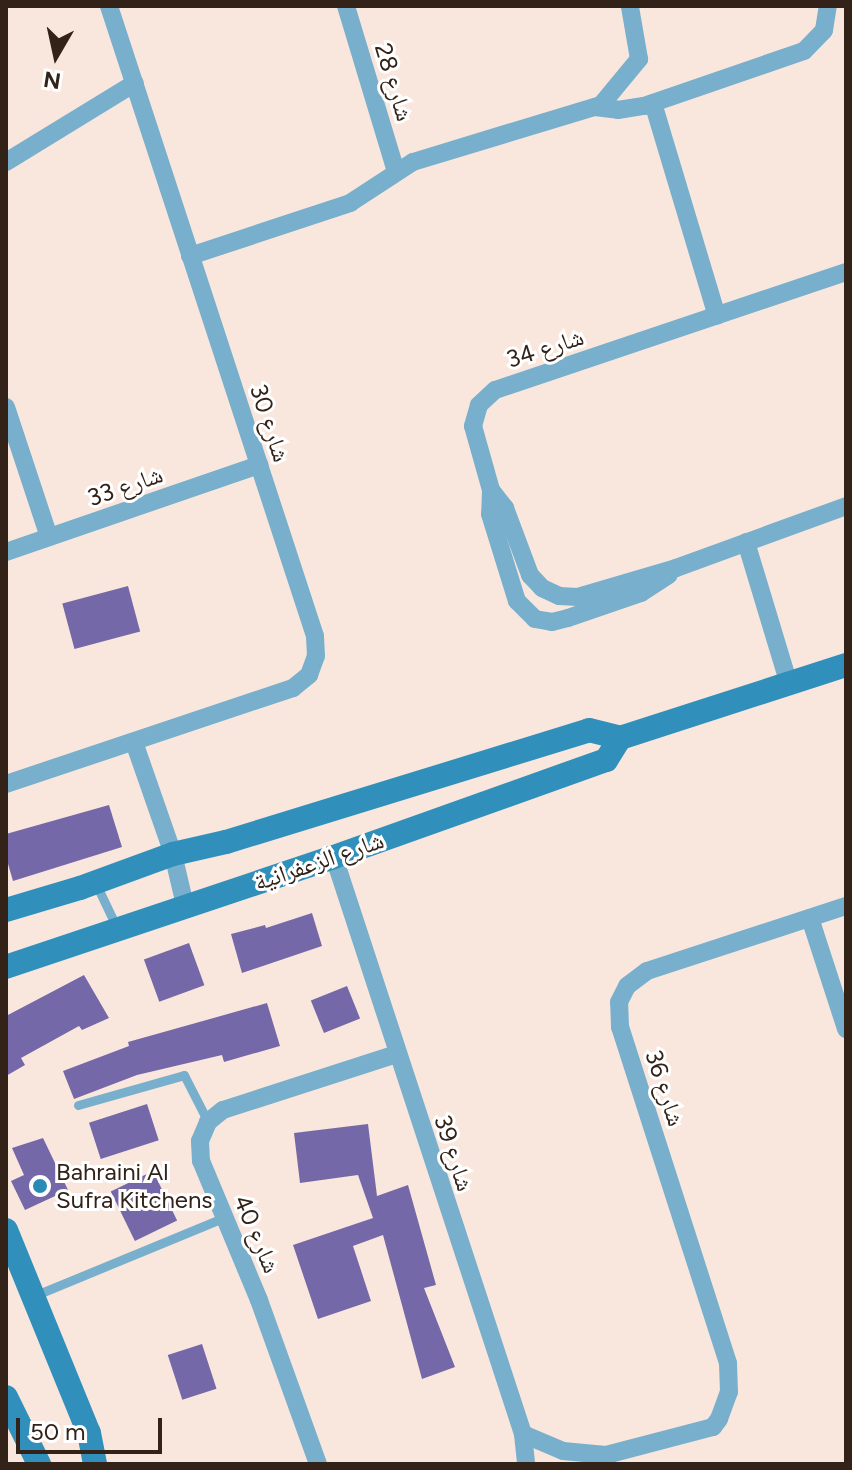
<!DOCTYPE html>
<meta charset="utf-8">
<style>
body{margin:0}
#map{position:relative;width:852px;height:1470px;overflow:hidden;background:#f9e7dd;font-family:Figtree,"Noto Naskh Arabic",sans-serif}
div>[style]{position:absolute}
[style*='--x']{left:calc(var(--x)*1px);top:calc(var(--y)*1px);width:calc(var(--w)*1px);rotate:calc(var(--a)*1deg)}
.building>*{inset:0;background:#7568a9;transform-origin:0 0}
.lane>*{height:9px;margin:-4.5px;padding:0 4.5px;transform-origin:4.5px;border-radius:4.5px;background:#78afcc}
.street>*{height:18px;margin:-9px;padding:0 9px;transform-origin:9px;border-radius:9px;background:#78afcc}
.secondary>*{height:24px;margin:-12px;padding:0 12px;transform-origin:12px;border-radius:12px;background:#3190bb}
.dots>*{width:22px;height:22px;translate:-50% -50%;box-sizing:border-box;border:4px solid #fff;border-radius:50%}
span{translate:-50% -50%;white-space:nowrap;text-align:center;line-height:1.15;-webkit-text-stroke:6px #fff;paint-order:stroke}
.street-label{font-size:24px;color:#322218}
.poi-label{font-size:24px;color:#322218}
.left{translate:0 -50%;text-align:left}
.frame{position:absolute;inset:0;border:8px solid #322218;pointer-events:none}
.north{position:absolute;left:16px;top:16px;width:80px;height:80px;-webkit-text-stroke:6px #fff;paint-order:stroke;rotate:189deg;font-size:22px;font-weight:700;line-height:32px;text-align:center;color:#322218}
.north::after{content:'';display:block;margin:auto;width:28px;height:36px;background:#322218;clip-path:polygon(50% 0,100% 100%,50% 72%,0 100%)}
.scale{position:absolute;left:16px;top:1418px;width:146px;height:36px;box-sizing:border-box;border:4px solid #322218;border-top:0;padding-left:10px;font-size:24px;line-height:28px;white-space:nowrap;color:#322218;-webkit-text-stroke:6px #fff;paint-order:stroke}
</style>
<div id="map">
<div class="building">
<i style="left:128px;top:586px;width:47px;height:68px;rotate:75deg"></i>
<i style="clip-path:polygon(109px 805px,122px 847px,13px 881px,6px 857px,6px 834px)"></i>
<i style="clip-path:polygon(312px 913px,322px 946px,242px 973px,231px 934px,265px 925px,266px 928px)"></i>
<i style="left:189px;top:943px;width:45px;height:48px;rotate:70deg"></i>
<i style="clip-path:polygon(84px 975px,109px 1018px,82px 1030px,79px 1026px,21px 1058px,25px 1065px,6px 1076px,6px 1016px)"></i>
<i style="left:347px;top:986px;width:35px;height:39px;rotate:68deg"></i>
<i style="clip-path:polygon(267px 1003px,280px 1046px,224px 1062px,222px 1055px,137px 1075px,74px 1099px,63px 1071px,129px 1046px,128px 1042px)"></i>
<i style="left:147px;top:1104px;width:38px;height:61px;rotate:72deg"></i>
<i style="clip-path:polygon(368px 1124px,377px 1196px,408px 1185px,436px 1285px,424px 1288px,455px 1367px,422px 1379px,383px 1235px,353px 1246px,371px 1301px,318px 1319px,293px 1245px,373px 1218px,358px 1175px,300px 1183px,294px 1133px)"></i>
<i style="clip-path:polygon(43px 1138px,68px 1190px,25px 1210px,11px 1181px,24px 1175px,12px 1148px)"></i>
<i style="left:153px;top:1171px;width:55px;height:47px;rotate:64deg"></i>
<i style="left:202px;top:1344px;width:47px;height:36px;rotate:72deg"></i>
</div>
<div class="lane">
<i style="--x:96;--y:884;--w:49;--a:64.5"></i>
<i style="--x:78;--y:1105;--w:110;--a:-15.8"></i>
<i style="--x:184;--y:1075;--w:53;--a:62.9"></i>
<i style="--x:36;--y:1295;--w:204;--a:-22.4"></i>
</div>
<div class="street">
<i style="--x:346;--y:6;--w:173;--a:73.2"></i>
<i style="--x:653;--y:103;--w:222;--a:73.3"></i>
<i style="--x:595;--y:107;--w:23;--a:7"></i>
<i style="--x:618;--y:110;--w:26;--a:-9"></i>
<i style="--x:644;--y:106;--w:169;--a:-19"></i>
<i style="--x:804;--y:51;--w:29;--a:-46"></i>
<i style="--x:824;--y:30;--w:24;--a:-81"></i>
<i style="--x:6;--y:162;--w:151;--a:-31.5"></i>
<i style="--x:190;--y:256;--w:169;--a:-18.3"></i>
<i style="--x:350;--y:203;--w:75;--a:-33.1"></i>
<i style="--x:413;--y:162;--w:196;--a:-16.9"></i>
<i style="--x:601;--y:105;--w:60;--a:-50.4"></i>
<i style="--x:639;--y:59;--w:53;--a:-99.8"></i>
<i style="--x:846;--y:272;--w:370;--a:161.4"></i>
<i style="--x:495;--y:390;--w:22;--a:137"></i>
<i style="--x:479;--y:405;--w:22;--a:106"></i>
<i style="--x:473;--y:426;--w:66;--a:74.3"></i>
<i style="--x:491;--y:490;--w:23;--a:52"></i>
<i style="--x:505;--y:508;--w:72;--a:69.5"></i>
<i style="--x:530;--y:575;--w:18;--a:47"></i>
<i style="--x:542;--y:588;--w:19;--a:25"></i>
<i style="--x:559;--y:596;--w:19;--a:3"></i>
<i style="--x:578;--y:597;--w:102;--a:-16.5"></i>
<i style="--x:676;--y:568;--w:181;--a:-20"></i>
<i style="--x:6;--y:407;--w:137;--a:71.7"></i>
<i style="--x:491;--y:490;--w:24;--a:92"></i>
<i style="--x:490;--y:514;--w:91;--a:72.8"></i>
<i style="--x:517;--y:601;--w:25;--a:45"></i>
<i style="--x:535;--y:619;--w:17;--a:10"></i>
<i style="--x:552;--y:622;--w:16;--a:-14"></i>
<i style="--x:568;--y:618;--w:77;--a:-18.9"></i>
<i style="--x:641;--y:593;--w:33;--a:-33"></i>
<i style="--x:746;--y:542;--w:148;--a:73.2"></i>
<i style="--x:6;--y:552;--w:268;--a:-19"></i>
<i style="--x:134;--y:742;--w:119;--a:70.8"></i>
<i style="--x:173;--y:854;--w:52;--a:76.8"></i>
<i style="--x:6;--y:784;--w:303;--a:-18.5"></i>
<i style="--x:293;--y:688;--w:21;--a:-39"></i>
<i style="--x:309;--y:675;--w:20;--a:-70"></i>
<i style="--x:316;--y:656;--w:20;--a:-93"></i>
<i style="--x:315;--y:636;--w:663;--a:-108.11"></i>
<i style="--x:334;--y:857;--w:607;--a:71.86"></i>
<i style="--x:523;--y:1434;--w:30;--a:84"></i>
<i style="--x:810;--y:918;--w:117;--a:72"></i>
<i style="--x:523;--y:1434;--w:43;--a:23"></i>
<i style="--x:563;--y:1451;--w:43;--a:5.3"></i>
<i style="--x:606;--y:1455;--w:111;--a:-14.7"></i>
<i style="--x:713;--y:1427;--w:10;--a:-53"></i>
<i style="--x:719;--y:1419;--w:29;--a:-70"></i>
<i style="--x:729;--y:1392;--w:29;--a:-92"></i>
<i style="--x:728;--y:1363;--w:353;--a:-107.8"></i>
<i style="--x:620;--y:1027;--w:25;--a:-92"></i>
<i style="--x:619;--y:1002;--w:18;--a:-63"></i>
<i style="--x:627;--y:986;--w:25;--a:-37"></i>
<i style="--x:647;--y:971;--w:209;--a:-18.1"></i>
<i style="--x:318;--y:1464;--w:174;--a:-109.8"></i>
<i style="--x:259;--y:1300;--w:151;--a:-112.6"></i>
<i style="--x:201;--y:1161;--w:20;--a:-93"></i>
<i style="--x:200;--y:1141;--w:21;--a:-67"></i>
<i style="--x:208;--y:1122;--w:19;--a:-39"></i>
<i style="--x:223;--y:1110;--w:182;--a:-17.9"></i>
</div>
<div class="secondary">
<i style="--x:620;--y:738;--w:237;--a:-17.9"></i>
<i style="--x:6;--y:910;--w:77;--a:-16.6"></i>
<i style="--x:80;--y:888;--w:99;--a:-20.1"></i>
<i style="--x:173;--y:854;--w:54;--a:-12.8"></i>
<i style="--x:226;--y:842;--w:380;--a:-17.1"></i>
<i style="--x:589;--y:730;--w:32;--a:14"></i>
<i style="--x:620;--y:738;--w:26;--a:122"></i>
<i style="--x:606;--y:760;--w:289;--a:160.4"></i>
<i style="--x:334;--y:857;--w:346;--a:161.5"></i>
<i style="--x:6;--y:1230;--w:219;--a:67.8"></i>
<i style="--x:89;--y:1433;--w:32;--a:79"></i>
<i style="--x:6;--y:1397;--w:75;--a:63.8"></i>
</div>
<div class="dots">
<i style="left:40px;top:1186px;background:#298ab5"></i>
</div>
<div class="street-label">
<span style="left:394px;top:82px;rotate:73deg">شارع 28</span>
<span style="left:545px;top:348px;rotate:-18deg">شارع 34</span>
<span style="left:270px;top:423px;rotate:72deg">شارع 30</span>
<span style="left:125px;top:486px;rotate:-19deg">شارع 33</span>
<span style="left:319px;top:861px;rotate:-19deg">شارع الزعفرانية</span>
<span style="left:665px;top:1088px;rotate:72deg">شارع 36</span>
<span style="left:454px;top:1153px;rotate:72deg">شارع 39</span>
<span style="left:257px;top:1234px;rotate:67deg">شارع 40</span>
</div>
<div class="poi-label">
<span class="left" style="left:56px;top:1186px">Bahraini Al<br>Sufra Kitchens</span>
</div>
<div class="frame"></div>
<div class="north">N</div>
<div class="scale">50 m</div>
</div>
